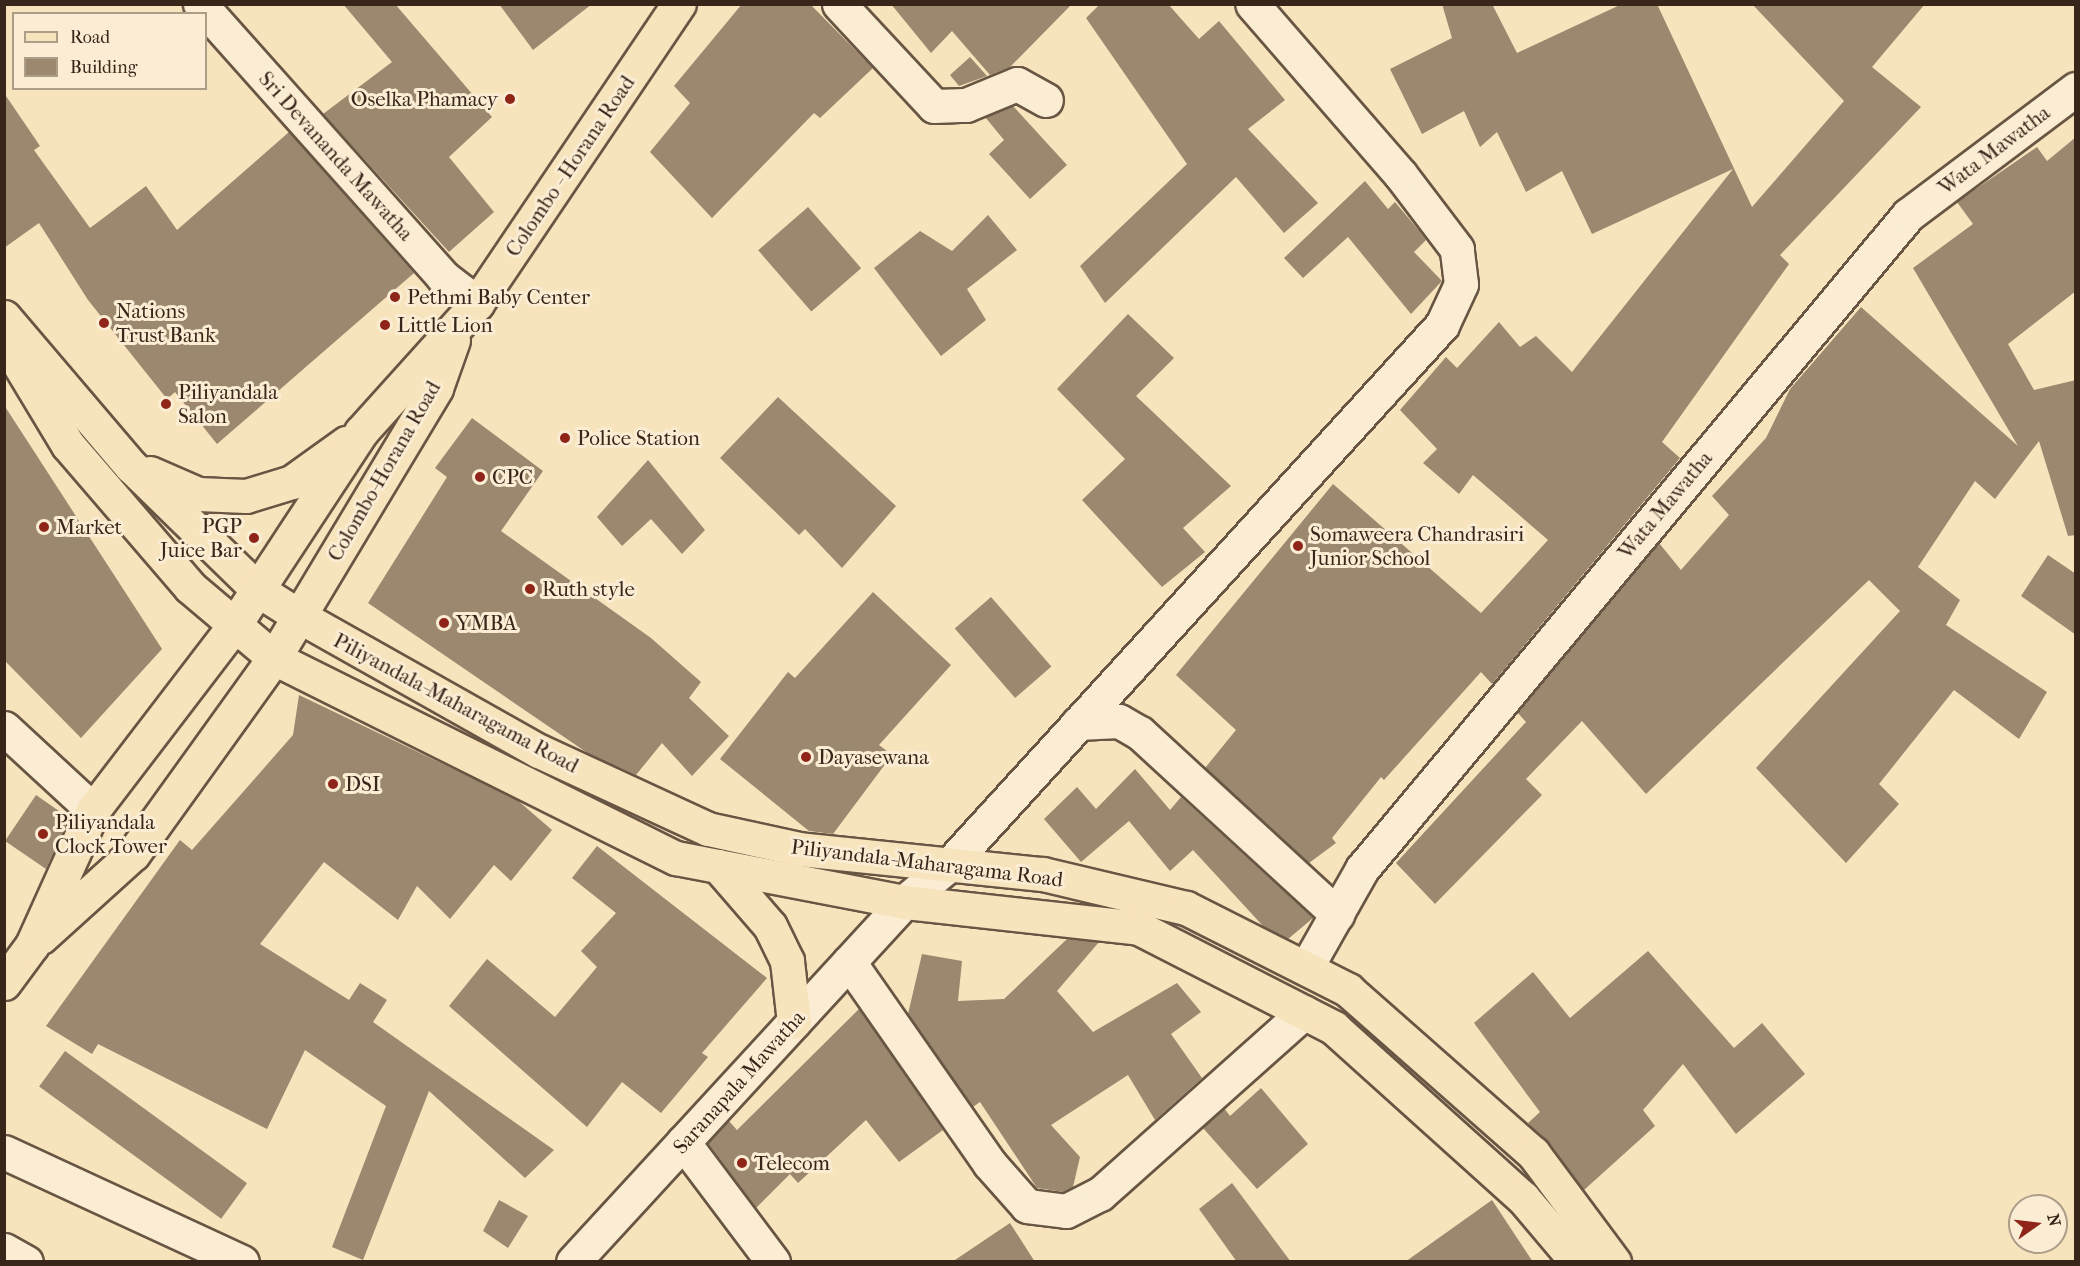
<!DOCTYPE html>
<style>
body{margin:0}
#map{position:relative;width:2080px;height:1266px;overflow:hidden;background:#f7e3bc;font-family:"IM FELL French Canon",serif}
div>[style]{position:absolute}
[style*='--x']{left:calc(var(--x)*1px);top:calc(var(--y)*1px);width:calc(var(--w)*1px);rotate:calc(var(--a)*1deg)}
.building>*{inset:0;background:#9b886f;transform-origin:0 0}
.roads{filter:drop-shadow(2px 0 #685543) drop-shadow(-2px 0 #685543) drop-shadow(0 2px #685543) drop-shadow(0 -2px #685543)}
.minor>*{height:33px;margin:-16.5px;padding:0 16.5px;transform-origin:16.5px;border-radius:16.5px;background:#faedd3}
.major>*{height:33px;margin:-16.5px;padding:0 16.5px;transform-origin:16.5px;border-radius:16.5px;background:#f7e3bc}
.dots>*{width:16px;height:16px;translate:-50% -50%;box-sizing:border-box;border:3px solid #faedd3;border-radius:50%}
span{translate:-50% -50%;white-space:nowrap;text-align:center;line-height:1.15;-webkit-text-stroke:6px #faedd3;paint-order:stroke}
.poi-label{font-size:21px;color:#38261b}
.right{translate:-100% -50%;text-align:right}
.left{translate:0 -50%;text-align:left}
.street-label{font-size:21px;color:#38261b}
.frame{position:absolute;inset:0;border:6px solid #38261b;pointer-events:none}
.legend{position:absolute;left:12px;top:12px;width:195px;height:78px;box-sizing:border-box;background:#faedd3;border:2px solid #ac9d89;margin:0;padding:8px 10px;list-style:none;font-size:18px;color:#38261b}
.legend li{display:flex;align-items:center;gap:12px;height:30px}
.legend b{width:30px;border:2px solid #ac9d89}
.north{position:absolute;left:2008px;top:1194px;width:60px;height:60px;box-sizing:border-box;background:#faedd3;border:2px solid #ac9d89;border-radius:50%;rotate:76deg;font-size:16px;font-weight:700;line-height:24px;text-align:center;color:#38261b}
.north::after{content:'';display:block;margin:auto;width:21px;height:27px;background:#8f2418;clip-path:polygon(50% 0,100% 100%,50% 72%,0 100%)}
</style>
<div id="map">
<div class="building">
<i style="clip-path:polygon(343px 4px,395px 4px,492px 117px,449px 157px,494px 212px,449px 252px,323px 114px,392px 62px)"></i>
<i style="clip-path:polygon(499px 4px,592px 4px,533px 50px)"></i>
<i style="clip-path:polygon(742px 4px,810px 4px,873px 68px,820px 118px,814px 113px,712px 218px,650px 152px,690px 103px,674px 86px)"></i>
<i style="clip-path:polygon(891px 4px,1072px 4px,1010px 67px,990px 75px,952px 31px,931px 53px)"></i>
<i style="clip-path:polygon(1100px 4px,1168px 4px,1199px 39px,1219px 21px,1285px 100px,1248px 129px,1318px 203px,1284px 233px,1236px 177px,1105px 303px,1080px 266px,1187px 164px,1086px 18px)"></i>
<i style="clip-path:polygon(1442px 4px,1492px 4px,1517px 53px,1622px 4px,1657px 4px,1752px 207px,1844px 101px,1752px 4px,1925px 4px,1872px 67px,1921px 107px,1780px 255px,1789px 264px,1662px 442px,1680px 458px,1492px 684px,1481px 672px,1384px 780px,1381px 777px,1332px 838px,1336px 843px,1309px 863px,1205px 768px,1236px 730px,1176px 675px,1333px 484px,1481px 613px,1548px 540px,1473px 475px,1459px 494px,1423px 463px,1437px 449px,1400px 410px,1446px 357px,1457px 368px,1499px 322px,1520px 347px,1536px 336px,1572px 372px,1733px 169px,1592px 234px,1562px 171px,1526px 192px,1497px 132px,1480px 147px,1464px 111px,1422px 134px,1390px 69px,1452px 38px)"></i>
<i style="clip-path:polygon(970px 57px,987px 76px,959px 86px,950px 75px)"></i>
<i style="clip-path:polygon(4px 93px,40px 146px,34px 150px,90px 228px,146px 186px,177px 230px,289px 132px,414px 273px,217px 444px,175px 392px,167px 399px,88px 300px,39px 223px,4px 248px)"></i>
<i style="clip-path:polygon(1013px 106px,1067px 165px,1030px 199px,989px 154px,1004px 140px,985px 117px)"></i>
<i style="clip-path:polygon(2076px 137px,2076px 291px,2008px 344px,2034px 390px,2076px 380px,2076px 535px,2068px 536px,2039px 441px,1995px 499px,1975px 481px,1918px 567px,1960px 600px,1946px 625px,2047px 692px,2019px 739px,1954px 690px,1879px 784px,1899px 804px,1846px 863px,1756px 768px,1900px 611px,1869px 580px,1646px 794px,1582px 721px,1526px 779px,1542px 795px,1435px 904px,1396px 863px,1526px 722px,1517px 712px,1659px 543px,1681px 570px,1729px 515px,1712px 496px,1766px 438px,1790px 389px,1861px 307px,2018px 446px,1913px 268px,1973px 224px,1957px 202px,2037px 147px,2047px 161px)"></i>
<i style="clip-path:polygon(1365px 181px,1388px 209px,1395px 202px,1421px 233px,1426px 240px,1414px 252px,1442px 281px,1411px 314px,1348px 237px,1303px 278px,1284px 258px)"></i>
<i style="left:808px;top:207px;width:81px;height:66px;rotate:49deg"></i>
<i style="clip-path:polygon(988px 215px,1017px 250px,967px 289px,986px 320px,941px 356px,874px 268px,920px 231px,952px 251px)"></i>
<i style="clip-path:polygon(1128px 314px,1174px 358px,1136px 396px,1231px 486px,1183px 528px,1205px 552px,1162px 587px,1082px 500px,1125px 459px,1057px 389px)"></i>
<i style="clip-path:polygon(778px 397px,896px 506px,842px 568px,805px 529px,799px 535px,720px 458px)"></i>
<i style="clip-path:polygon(4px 405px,162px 649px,81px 738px,4px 660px)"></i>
<i style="clip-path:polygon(472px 418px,543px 471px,501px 531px,651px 638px,701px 682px,689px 698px,729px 736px,692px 776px,662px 743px,636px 775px,589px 754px,368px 603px,447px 477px,435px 468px)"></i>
<i style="clip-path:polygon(648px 460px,705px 530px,682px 554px,651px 519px,622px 546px,597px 517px)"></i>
<i style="clip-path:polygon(2048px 555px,2076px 574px,2076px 635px,2021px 596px)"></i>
<i style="clip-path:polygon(873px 592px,951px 665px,879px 745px,892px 755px,833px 834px,809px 831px,720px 759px,788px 672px,795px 678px)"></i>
<i style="left:991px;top:597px;width:92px;height:48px;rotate:49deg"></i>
<i style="clip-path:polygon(299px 695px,516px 799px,552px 830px,511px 881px,494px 865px,450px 919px,417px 886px,398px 920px,324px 862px,260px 944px,349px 1000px,360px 983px,387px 1000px,373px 1022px,554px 1150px,525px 1178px,429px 1091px,363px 1260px,332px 1247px,386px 1106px,305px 1050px,267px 1129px,98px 1044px,92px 1054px,46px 1026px,180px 840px,192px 850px,293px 735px)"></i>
<i style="clip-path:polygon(1135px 769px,1170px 810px,1181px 797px,1313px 918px,1288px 939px,1263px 926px,1193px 850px,1170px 871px,1129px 821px,1081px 862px,1044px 819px,1077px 787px,1096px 809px)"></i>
<i style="clip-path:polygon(36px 795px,69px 818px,46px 869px,5px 841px)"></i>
<i style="clip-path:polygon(597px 846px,767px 978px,702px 1053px,708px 1057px,661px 1113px,622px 1082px,587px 1127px,449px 1006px,487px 959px,555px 1017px,597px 967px,581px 951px,616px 913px,572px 878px)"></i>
<i style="clip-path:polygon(1067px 939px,1099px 942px,1057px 991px,1093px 1032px,1177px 983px,1201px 1012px,1171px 1034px,1202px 1078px,1155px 1120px,1128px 1075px,1051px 1125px,1080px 1157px,1073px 1187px,1063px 1192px,1037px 1188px,980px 1102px,973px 1107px,908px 1014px,922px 954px,962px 961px,958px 1001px,1004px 999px)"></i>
<i style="clip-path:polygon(1648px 951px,1734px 1048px,1762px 1023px,1805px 1074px,1736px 1134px,1683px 1064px,1643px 1110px,1655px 1126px,1584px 1190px,1528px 1123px,1540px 1112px,1474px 1023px,1533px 972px,1570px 1018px)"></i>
<i style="clip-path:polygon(859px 1009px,943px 1130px,899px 1162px,866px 1120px,798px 1183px,790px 1174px,756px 1208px,708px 1143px,729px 1121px,737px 1130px)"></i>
<i style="left:65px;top:1051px;width:225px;height:44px;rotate:36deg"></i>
<i style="clip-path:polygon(1261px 1088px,1308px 1144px,1257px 1189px,1203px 1128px,1224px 1108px,1230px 1116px)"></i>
<i style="clip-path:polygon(1232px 1183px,1291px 1262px,1237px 1262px,1199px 1209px)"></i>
<i style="clip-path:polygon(499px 1200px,528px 1216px,508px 1248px,483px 1231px)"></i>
<i style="clip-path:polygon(1492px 1200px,1533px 1262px,1405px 1262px)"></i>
<i style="clip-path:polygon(1010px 1223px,1035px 1262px,952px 1262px)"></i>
</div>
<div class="roads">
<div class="minor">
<i style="--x:200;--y:4;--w:365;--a:48.3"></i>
<i style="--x:443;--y:277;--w:43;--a:37.4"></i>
<i style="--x:839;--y:4;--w:139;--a:47"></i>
<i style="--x:934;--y:106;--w:32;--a:-2"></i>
<i style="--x:966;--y:105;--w:55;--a:-22.4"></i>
<i style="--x:1017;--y:84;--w:33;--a:29"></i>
<i style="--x:1078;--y:723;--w:41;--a:-2.8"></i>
<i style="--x:1119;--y:721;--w:24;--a:30"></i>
<i style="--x:1140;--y:733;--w:268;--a:42.6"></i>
<i style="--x:4;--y:728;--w:121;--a:42.7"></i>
<i style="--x:849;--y:962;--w:245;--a:55.1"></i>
<i style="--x:989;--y:1163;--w:57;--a:48.5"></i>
<i style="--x:1027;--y:1206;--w:39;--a:7"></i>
<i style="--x:1066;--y:1211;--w:38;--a:-27"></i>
<i style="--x:1100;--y:1194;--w:273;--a:-41.7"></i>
<i style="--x:1306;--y:968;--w:114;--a:-60.5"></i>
<i style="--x:1362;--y:869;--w:852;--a:-50.14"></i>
<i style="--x:1908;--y:215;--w:210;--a:-36.9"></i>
<i style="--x:683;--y:1142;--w:150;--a:53.1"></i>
<i style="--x:4;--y:1152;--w:262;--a:24.8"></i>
<i style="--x:4;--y:1250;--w:25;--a:29"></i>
<i style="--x:573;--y:1262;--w:489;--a:-47.4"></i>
<i style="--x:904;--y:902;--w:60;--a:-39.6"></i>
<i style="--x:950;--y:864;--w:730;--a:-47.61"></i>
<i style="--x:1442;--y:325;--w:45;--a:-65.1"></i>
<i style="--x:1461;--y:284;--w:35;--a:-97"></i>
<i style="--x:1457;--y:249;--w:94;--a:-127.2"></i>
<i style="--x:1400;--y:174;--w:225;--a:-131"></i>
</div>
<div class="major">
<i style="--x:4;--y:317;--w:196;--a:49.6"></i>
<i style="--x:131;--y:466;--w:177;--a:44.3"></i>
<i style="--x:258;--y:590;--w:49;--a:32.4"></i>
<i style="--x:299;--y:616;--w:275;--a:29.4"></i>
<i style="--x:539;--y:751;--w:186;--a:24.8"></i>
<i style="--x:708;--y:829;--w:93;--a:12.4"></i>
<i style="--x:799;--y:849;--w:245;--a:5.9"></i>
<i style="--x:1043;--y:874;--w:147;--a:13.4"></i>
<i style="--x:1186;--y:908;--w:182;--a:26.8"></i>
<i style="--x:1348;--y:990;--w:247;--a:41.4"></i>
<i style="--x:1533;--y:1153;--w:136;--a:53.4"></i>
<i style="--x:10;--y:349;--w:112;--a:58.9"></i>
<i style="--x:68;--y:445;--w:187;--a:49.3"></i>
<i style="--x:190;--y:587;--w:110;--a:40.2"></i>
<i style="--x:274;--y:658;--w:449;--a:26.5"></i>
<i style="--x:676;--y:858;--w:232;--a:10.9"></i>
<i style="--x:904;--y:902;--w:236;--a:6.3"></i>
<i style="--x:1139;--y:928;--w:219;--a:27.1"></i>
<i style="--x:1334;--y:1028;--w:254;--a:42"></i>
<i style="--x:1523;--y:1198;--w:84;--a:49.8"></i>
<i style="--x:150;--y:473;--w:52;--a:23.6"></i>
<i style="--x:198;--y:494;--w:48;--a:2.4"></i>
<i style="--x:246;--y:496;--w:48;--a:-16.9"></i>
<i style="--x:292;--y:482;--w:67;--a:-35.8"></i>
<i style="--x:718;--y:866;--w:79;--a:49.1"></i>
<i style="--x:770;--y:926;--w:39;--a:64"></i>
<i style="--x:787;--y:961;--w:61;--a:83.5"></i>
<i style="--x:41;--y:937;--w:124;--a:-42.1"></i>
<i style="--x:133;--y:854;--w:241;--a:-54.3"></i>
<i style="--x:274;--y:658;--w:315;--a:-59"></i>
<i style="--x:436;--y:388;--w:51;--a:-70.5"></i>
<i style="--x:4;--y:983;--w:47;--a:-53.6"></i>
<i style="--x:32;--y:945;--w:148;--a:-65.7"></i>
<i style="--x:93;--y:810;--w:230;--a:-52.6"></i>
<i style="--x:233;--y:627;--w:233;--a:-56.7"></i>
<i style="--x:361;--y:432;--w:173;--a:-48"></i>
<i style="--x:477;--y:303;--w:361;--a:-56"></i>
</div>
</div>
<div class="dots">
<i style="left:510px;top:99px;background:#8f2418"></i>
<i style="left:395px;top:297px;background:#8f2418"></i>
<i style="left:104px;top:323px;background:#8f2418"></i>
<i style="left:385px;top:325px;background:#8f2418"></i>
<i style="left:166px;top:404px;background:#8f2418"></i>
<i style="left:565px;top:438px;background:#8f2418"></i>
<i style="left:480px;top:477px;background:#8f2418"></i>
<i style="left:44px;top:527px;background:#8f2418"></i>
<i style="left:254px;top:538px;background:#8f2418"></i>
<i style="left:1298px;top:546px;background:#8f2418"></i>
<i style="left:530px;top:589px;background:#8f2418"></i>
<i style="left:444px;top:623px;background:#8f2418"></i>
<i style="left:806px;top:757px;background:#8f2418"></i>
<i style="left:333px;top:784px;background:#8f2418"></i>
<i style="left:43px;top:834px;background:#8f2418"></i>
<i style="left:742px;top:1163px;background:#8f2418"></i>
</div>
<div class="poi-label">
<span class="right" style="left:498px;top:99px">Oselka Phamacy</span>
<span class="left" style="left:407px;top:297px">Pethmi Baby Center</span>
<span class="left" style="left:116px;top:323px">Nations<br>Trust Bank</span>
<span class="left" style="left:397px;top:325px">Little Lion</span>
<span class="left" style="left:178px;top:404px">Piliyandala<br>Salon</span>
<span class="left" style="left:577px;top:438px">Police Station</span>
<span class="left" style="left:492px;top:477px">CPC</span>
<span class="right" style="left:242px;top:538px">PGP<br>Juice Bar</span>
<span class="left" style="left:56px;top:527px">Market</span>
<span class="left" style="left:1310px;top:546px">Somaweera Chandrasiri<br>Junior School</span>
<span class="left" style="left:542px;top:589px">Ruth style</span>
<span class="left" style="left:456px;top:623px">YMBA</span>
<span class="left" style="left:818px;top:757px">Dayasewana</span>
<span class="left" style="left:345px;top:784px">DSI</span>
<span class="left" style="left:55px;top:834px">Piliyandala<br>Clock Tower</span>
<span class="left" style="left:754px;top:1163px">Telecom</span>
</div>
<div class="street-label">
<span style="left:1994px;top:150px;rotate:-37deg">Wata Mawatha</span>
<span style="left:336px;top:156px;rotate:48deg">Sri Devananda Mawatha</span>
<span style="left:570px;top:166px;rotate:-56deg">Colombo - Horana Road</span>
<span style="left:384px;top:471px;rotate:-60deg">Colombo-Horana Road</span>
<span style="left:1665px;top:505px;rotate:-50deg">Wata Mawatha</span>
<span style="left:456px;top:703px;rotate:28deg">Piliyandala-Maharagama Road</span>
<span style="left:927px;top:863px;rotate:7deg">Piliyandala-Maharagama Road</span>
<span style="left:739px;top:1082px;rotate:-48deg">Saranapala Mawatha</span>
</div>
<div class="frame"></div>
<ul class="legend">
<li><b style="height:8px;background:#f7e3bc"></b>Road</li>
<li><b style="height:16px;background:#9b886f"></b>Building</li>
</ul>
<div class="north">N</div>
</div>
